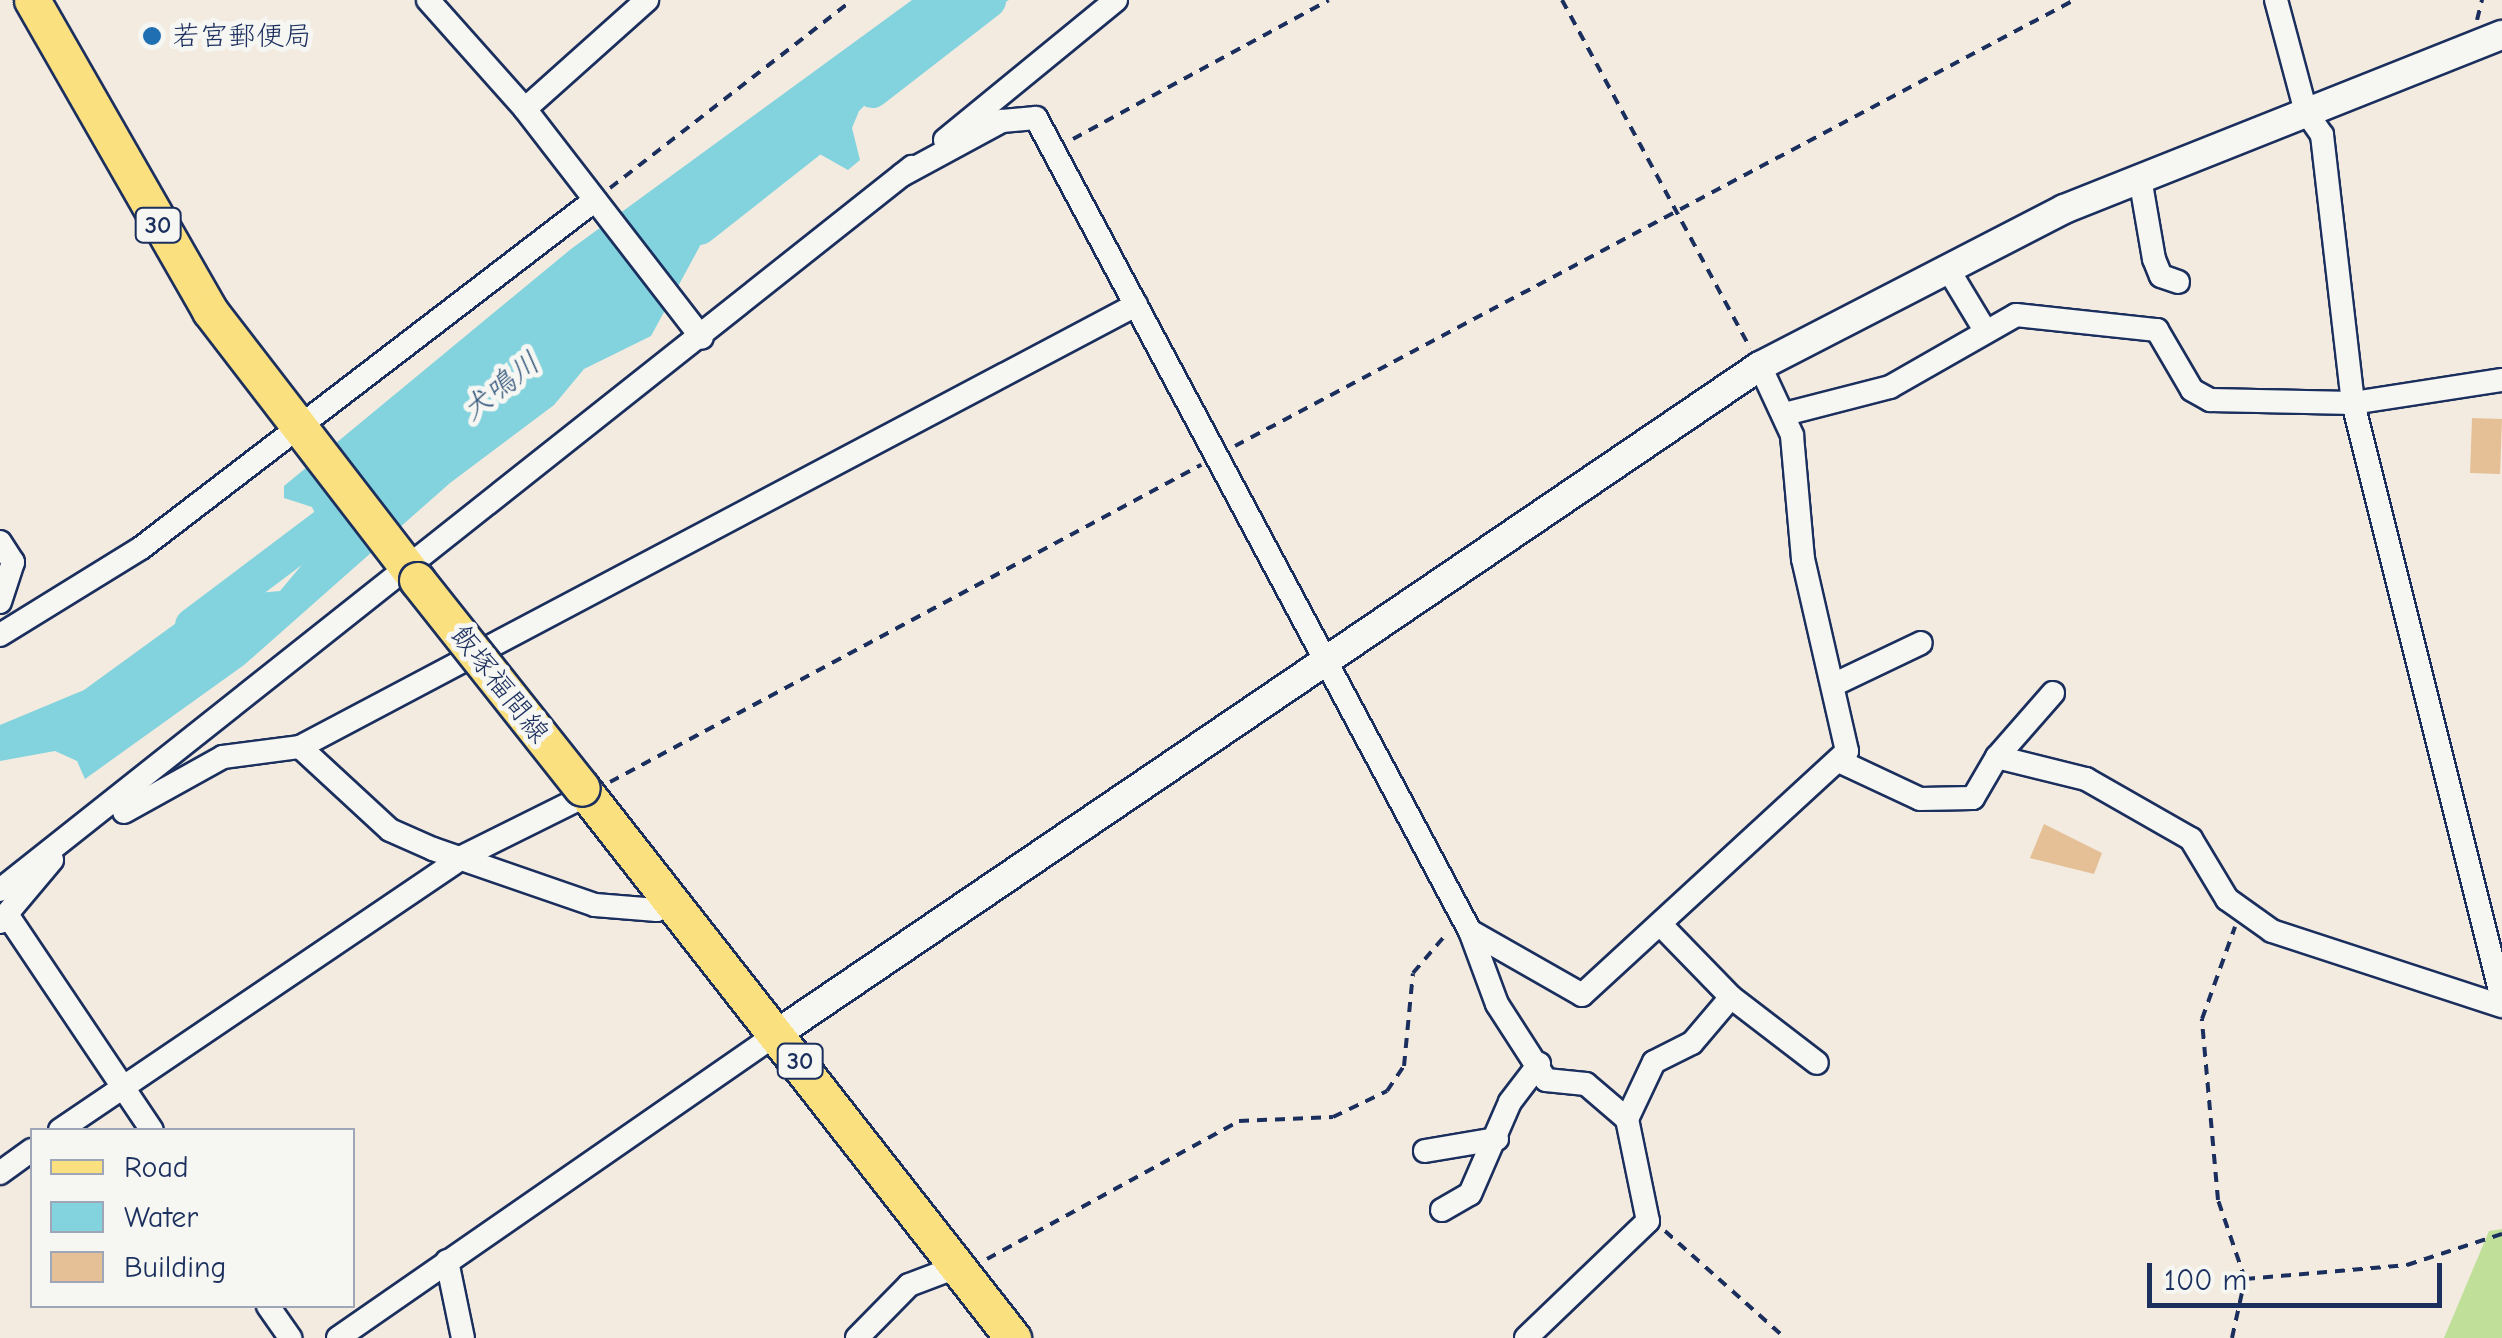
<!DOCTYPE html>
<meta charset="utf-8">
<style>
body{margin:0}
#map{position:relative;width:2502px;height:1338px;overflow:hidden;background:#f3ebe0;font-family:"Comic Neue","Klee One",sans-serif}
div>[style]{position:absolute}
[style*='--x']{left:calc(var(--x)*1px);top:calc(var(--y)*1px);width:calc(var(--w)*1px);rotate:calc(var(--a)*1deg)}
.green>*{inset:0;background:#c0e099}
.water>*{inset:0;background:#83d3de}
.river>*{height:35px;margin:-17.5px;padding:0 17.5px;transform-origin:17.5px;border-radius:17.5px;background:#83d3de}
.building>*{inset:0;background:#e5c096;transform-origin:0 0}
.path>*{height:4px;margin-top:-2px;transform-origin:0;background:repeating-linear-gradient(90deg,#1b2f5e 0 10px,transparent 0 18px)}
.roads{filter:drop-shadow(2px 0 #1b2f5e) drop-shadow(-2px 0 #1b2f5e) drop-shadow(0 2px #1b2f5e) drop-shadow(0 -2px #1b2f5e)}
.minor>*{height:22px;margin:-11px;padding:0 11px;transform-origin:11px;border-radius:11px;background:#f6f6f2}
.tertiary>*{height:28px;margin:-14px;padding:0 14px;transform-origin:14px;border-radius:14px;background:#f6f6f2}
.primary>*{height:35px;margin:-17.5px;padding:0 17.5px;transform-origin:17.5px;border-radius:17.5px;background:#fbe080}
.bridges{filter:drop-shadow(2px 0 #1b2f5e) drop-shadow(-2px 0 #1b2f5e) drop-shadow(0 2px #1b2f5e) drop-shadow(0 -2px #1b2f5e)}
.primary-bridge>*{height:35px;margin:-17.5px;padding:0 17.5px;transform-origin:17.5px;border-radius:17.5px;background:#fbe080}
.dots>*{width:28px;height:28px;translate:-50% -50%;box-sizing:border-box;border:5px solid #f6f6f2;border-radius:50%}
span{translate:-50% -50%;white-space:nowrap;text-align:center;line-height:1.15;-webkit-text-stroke:10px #f6f6f2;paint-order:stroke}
.shield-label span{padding:2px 8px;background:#f6f6f2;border:2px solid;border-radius:8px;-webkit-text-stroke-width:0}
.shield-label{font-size:25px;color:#1b2f5e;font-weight:700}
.poi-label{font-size:28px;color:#1b2f5e}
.left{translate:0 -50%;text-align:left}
.street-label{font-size:28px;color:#1b2f5e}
.water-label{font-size:30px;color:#35587e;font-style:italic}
.legend{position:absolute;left:30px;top:1128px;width:325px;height:180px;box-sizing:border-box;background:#f6f6f2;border:2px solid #9ea6b7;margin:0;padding:12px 18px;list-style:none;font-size:30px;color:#1b2f5e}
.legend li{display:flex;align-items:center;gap:20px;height:50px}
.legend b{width:50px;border:2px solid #9ea6b7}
.scale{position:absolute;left:2147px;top:1263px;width:295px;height:45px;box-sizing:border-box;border:5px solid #1b2f5e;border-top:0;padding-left:12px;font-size:30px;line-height:35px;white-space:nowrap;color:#1b2f5e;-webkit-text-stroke:8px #f6f6f2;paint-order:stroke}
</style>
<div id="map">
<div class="green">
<i style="clip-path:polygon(2502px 1229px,2502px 1338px,2444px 1338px,2489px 1231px)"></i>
</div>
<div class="water">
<i style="clip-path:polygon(912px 0,1009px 0,925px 46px,859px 111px,852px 128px,860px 160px,848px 170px,809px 148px,761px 169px,707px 233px,651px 336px,584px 369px,554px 405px,450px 483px,244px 665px,85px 779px,77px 761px,55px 751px,0 761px,0 725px,84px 690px,212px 597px,280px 591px,326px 536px,312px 507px,284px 498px,284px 486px,571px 249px)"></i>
</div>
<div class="river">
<i style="--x:872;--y:90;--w:147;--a:-37.8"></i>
<i style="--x:699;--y:227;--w:168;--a:-38.2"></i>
<i style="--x:192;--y:625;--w:208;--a:-37"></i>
</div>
<div class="building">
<i style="left:2472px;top:418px;width:30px;height:55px;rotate:2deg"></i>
<i style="clip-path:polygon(2044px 824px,2102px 853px,2094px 874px,2030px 858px)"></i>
</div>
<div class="path">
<i style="--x:1562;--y:0;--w:396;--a:61.6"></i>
<i style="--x:2477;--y:20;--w:21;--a:-76"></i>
<i style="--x:1073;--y:139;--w:291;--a:-28.5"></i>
<i style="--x:610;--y:188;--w:306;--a:-37.8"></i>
<i style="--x:1235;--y:446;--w:950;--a:-27.99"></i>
<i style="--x:610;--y:782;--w:671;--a:-28.21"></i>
<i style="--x:1665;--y:1231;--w:161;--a:41.7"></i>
<i style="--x:987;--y:1259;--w:287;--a:-28.7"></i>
<i style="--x:1239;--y:1121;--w:94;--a:-2.4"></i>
<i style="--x:1333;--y:1117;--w:60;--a:-25.7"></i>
<i style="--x:1387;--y:1091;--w:30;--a:-56"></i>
<i style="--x:1404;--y:1066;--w:93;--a:-84.5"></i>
<i style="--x:1413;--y:973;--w:54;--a:-49.5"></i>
<i style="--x:2245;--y:1279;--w:163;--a:-4.9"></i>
<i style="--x:2407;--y:1265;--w:100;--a:-18.1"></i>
<i style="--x:2232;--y:1338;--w:60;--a:-77.6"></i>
<i style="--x:2245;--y:1279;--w:83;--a:-108.9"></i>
<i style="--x:2218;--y:1200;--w:182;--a:-95.1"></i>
<i style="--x:2202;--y:1019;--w:98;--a:-70.3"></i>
</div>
<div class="roads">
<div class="minor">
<i style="--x:428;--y:0;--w:146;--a:48.3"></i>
<i style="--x:525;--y:109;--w:289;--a:52.3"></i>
<i style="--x:2276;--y:0;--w:116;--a:75"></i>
<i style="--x:2306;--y:112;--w:28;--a:55"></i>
<i style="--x:2322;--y:135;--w:270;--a:83.4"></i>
<i style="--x:2353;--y:403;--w:614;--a:75.96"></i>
<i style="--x:525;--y:109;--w:164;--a:-41.8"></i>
<i style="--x:945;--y:140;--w:221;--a:-39.3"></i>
<i style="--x:902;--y:175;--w:114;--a:-28.4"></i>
<i style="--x:1002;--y:121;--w:34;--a:-5"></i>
<i style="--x:1036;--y:118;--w:922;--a:61.91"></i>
<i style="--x:1470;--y:931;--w:78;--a:69.7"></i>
<i style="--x:1497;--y:1004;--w:90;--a:57.2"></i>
<i style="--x:1546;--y:1080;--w:40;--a:5.7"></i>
<i style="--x:1586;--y:1084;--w:54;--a:40.5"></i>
<i style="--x:1627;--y:1119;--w:104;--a:78.4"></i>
<i style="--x:1648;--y:1221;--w:169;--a:136.2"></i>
<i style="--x:2140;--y:178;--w:82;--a:80.2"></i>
<i style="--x:2154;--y:259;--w:18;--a:68"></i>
<i style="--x:2161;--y:276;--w:18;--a:19"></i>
<i style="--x:1948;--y:269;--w:68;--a:58.9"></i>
<i style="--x:1785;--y:414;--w:108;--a:-14.4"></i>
<i style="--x:1890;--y:387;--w:145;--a:-29.7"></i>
<i style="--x:2016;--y:315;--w:142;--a:6.1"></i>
<i style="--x:2157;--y:330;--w:69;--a:59.7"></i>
<i style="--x:2192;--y:390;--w:21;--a:29"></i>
<i style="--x:2210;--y:400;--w:143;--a:1.2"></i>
<i style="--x:2353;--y:403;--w:151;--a:-8.8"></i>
<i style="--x:0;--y:542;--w:24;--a:57"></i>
<i style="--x:13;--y:562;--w:42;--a:108"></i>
<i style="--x:0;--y:635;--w:166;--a:-31.7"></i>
<i style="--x:141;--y:548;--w:572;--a:-37.47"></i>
<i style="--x:1835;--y:684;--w:95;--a:-25.5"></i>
<i style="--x:300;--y:747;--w:122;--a:42.7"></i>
<i style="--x:390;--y:830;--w:47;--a:23.8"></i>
<i style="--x:433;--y:849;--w:171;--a:19.1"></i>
<i style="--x:595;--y:905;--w:62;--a:4.6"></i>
<i style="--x:657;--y:910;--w:18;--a:-27"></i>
<i style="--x:1997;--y:757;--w:85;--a:-48.8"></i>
<i style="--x:1841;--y:762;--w:87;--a:25.1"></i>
<i style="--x:1920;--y:799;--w:53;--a:-1.1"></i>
<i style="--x:1973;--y:798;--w:48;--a:-59.7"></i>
<i style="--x:1997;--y:757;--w:92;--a:13.9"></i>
<i style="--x:2086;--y:779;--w:121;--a:29.7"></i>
<i style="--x:2191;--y:839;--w:70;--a:59"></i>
<i style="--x:2227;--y:899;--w:55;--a:35.4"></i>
<i style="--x:2272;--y:931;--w:242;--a:18.1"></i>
<i style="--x:124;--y:812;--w:113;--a:-29.1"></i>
<i style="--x:223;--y:757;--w:78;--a:-7.4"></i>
<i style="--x:300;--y:747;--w:946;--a:-27.87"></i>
<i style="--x:0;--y:890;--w:1164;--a:-38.41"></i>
<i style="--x:10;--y:919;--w:254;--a:56.1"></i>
<i style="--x:0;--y:922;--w:81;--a:-50"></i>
<i style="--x:1470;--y:931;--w:129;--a:29.7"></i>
<i style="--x:1582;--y:995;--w:360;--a:-42.6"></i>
<i style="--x:1847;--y:751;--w:197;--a:-102.9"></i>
<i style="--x:1803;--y:559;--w:124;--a:-95.1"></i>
<i style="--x:1792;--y:435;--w:76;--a:-114.9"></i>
<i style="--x:1731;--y:997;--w:108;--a:37.5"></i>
<i style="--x:1627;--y:1119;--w:63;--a:-64.7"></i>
<i style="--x:1654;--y:1062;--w:42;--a:-26.6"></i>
<i style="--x:1692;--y:1043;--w:60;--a:-49.7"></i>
<i style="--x:1731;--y:997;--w:98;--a:-134.2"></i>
<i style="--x:60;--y:1130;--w:488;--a:-34.1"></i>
<i style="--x:464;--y:856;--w:137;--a:-26.4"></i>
<i style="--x:1425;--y:1151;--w:73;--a:-9.5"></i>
<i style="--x:0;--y:1173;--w:39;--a:-36"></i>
<i style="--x:1442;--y:1210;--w:32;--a:-30"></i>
<i style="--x:1470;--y:1194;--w:100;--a:-66.5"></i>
<i style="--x:1510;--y:1102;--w:48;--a:-52.7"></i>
<i style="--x:447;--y:1261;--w:79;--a:78.3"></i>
<i style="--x:268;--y:1306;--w:39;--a:55"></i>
<i style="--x:338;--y:1338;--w:535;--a:-34.73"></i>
<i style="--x:857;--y:1338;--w:74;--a:-45.5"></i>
<i style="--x:909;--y:1285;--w:53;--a:-20.8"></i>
</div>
<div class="tertiary">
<i style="--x:778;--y:1033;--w:1187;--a:-34.19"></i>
<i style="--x:1760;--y:366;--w:342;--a:-27.3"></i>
<i style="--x:2064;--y:209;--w:471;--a:-21.7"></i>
</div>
<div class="primary">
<i style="--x:32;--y:0;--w:358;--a:60.2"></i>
<i style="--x:210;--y:311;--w:339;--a:52.4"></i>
<i style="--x:582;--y:788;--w:699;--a:51.92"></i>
</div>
</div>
<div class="bridges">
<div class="primary-bridge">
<i style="--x:417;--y:580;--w:265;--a:51.6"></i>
</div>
</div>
<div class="dots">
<i style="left:152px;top:36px;background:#1f6fb2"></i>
</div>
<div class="shield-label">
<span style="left:158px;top:225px">30</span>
<span style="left:800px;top:1061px">30</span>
</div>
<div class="poi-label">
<span class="left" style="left:172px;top:36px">若宮郵便局</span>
</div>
<div class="street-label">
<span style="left:500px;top:684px;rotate:52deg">飯塚福間線</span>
</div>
<div class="water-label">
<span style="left:501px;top:387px;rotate:-38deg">犬鳴川</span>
</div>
<ul class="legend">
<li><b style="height:12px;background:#fbe080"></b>Road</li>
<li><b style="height:28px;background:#83d3de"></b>Water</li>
<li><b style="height:28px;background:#e5c096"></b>Building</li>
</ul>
<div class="scale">100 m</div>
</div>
